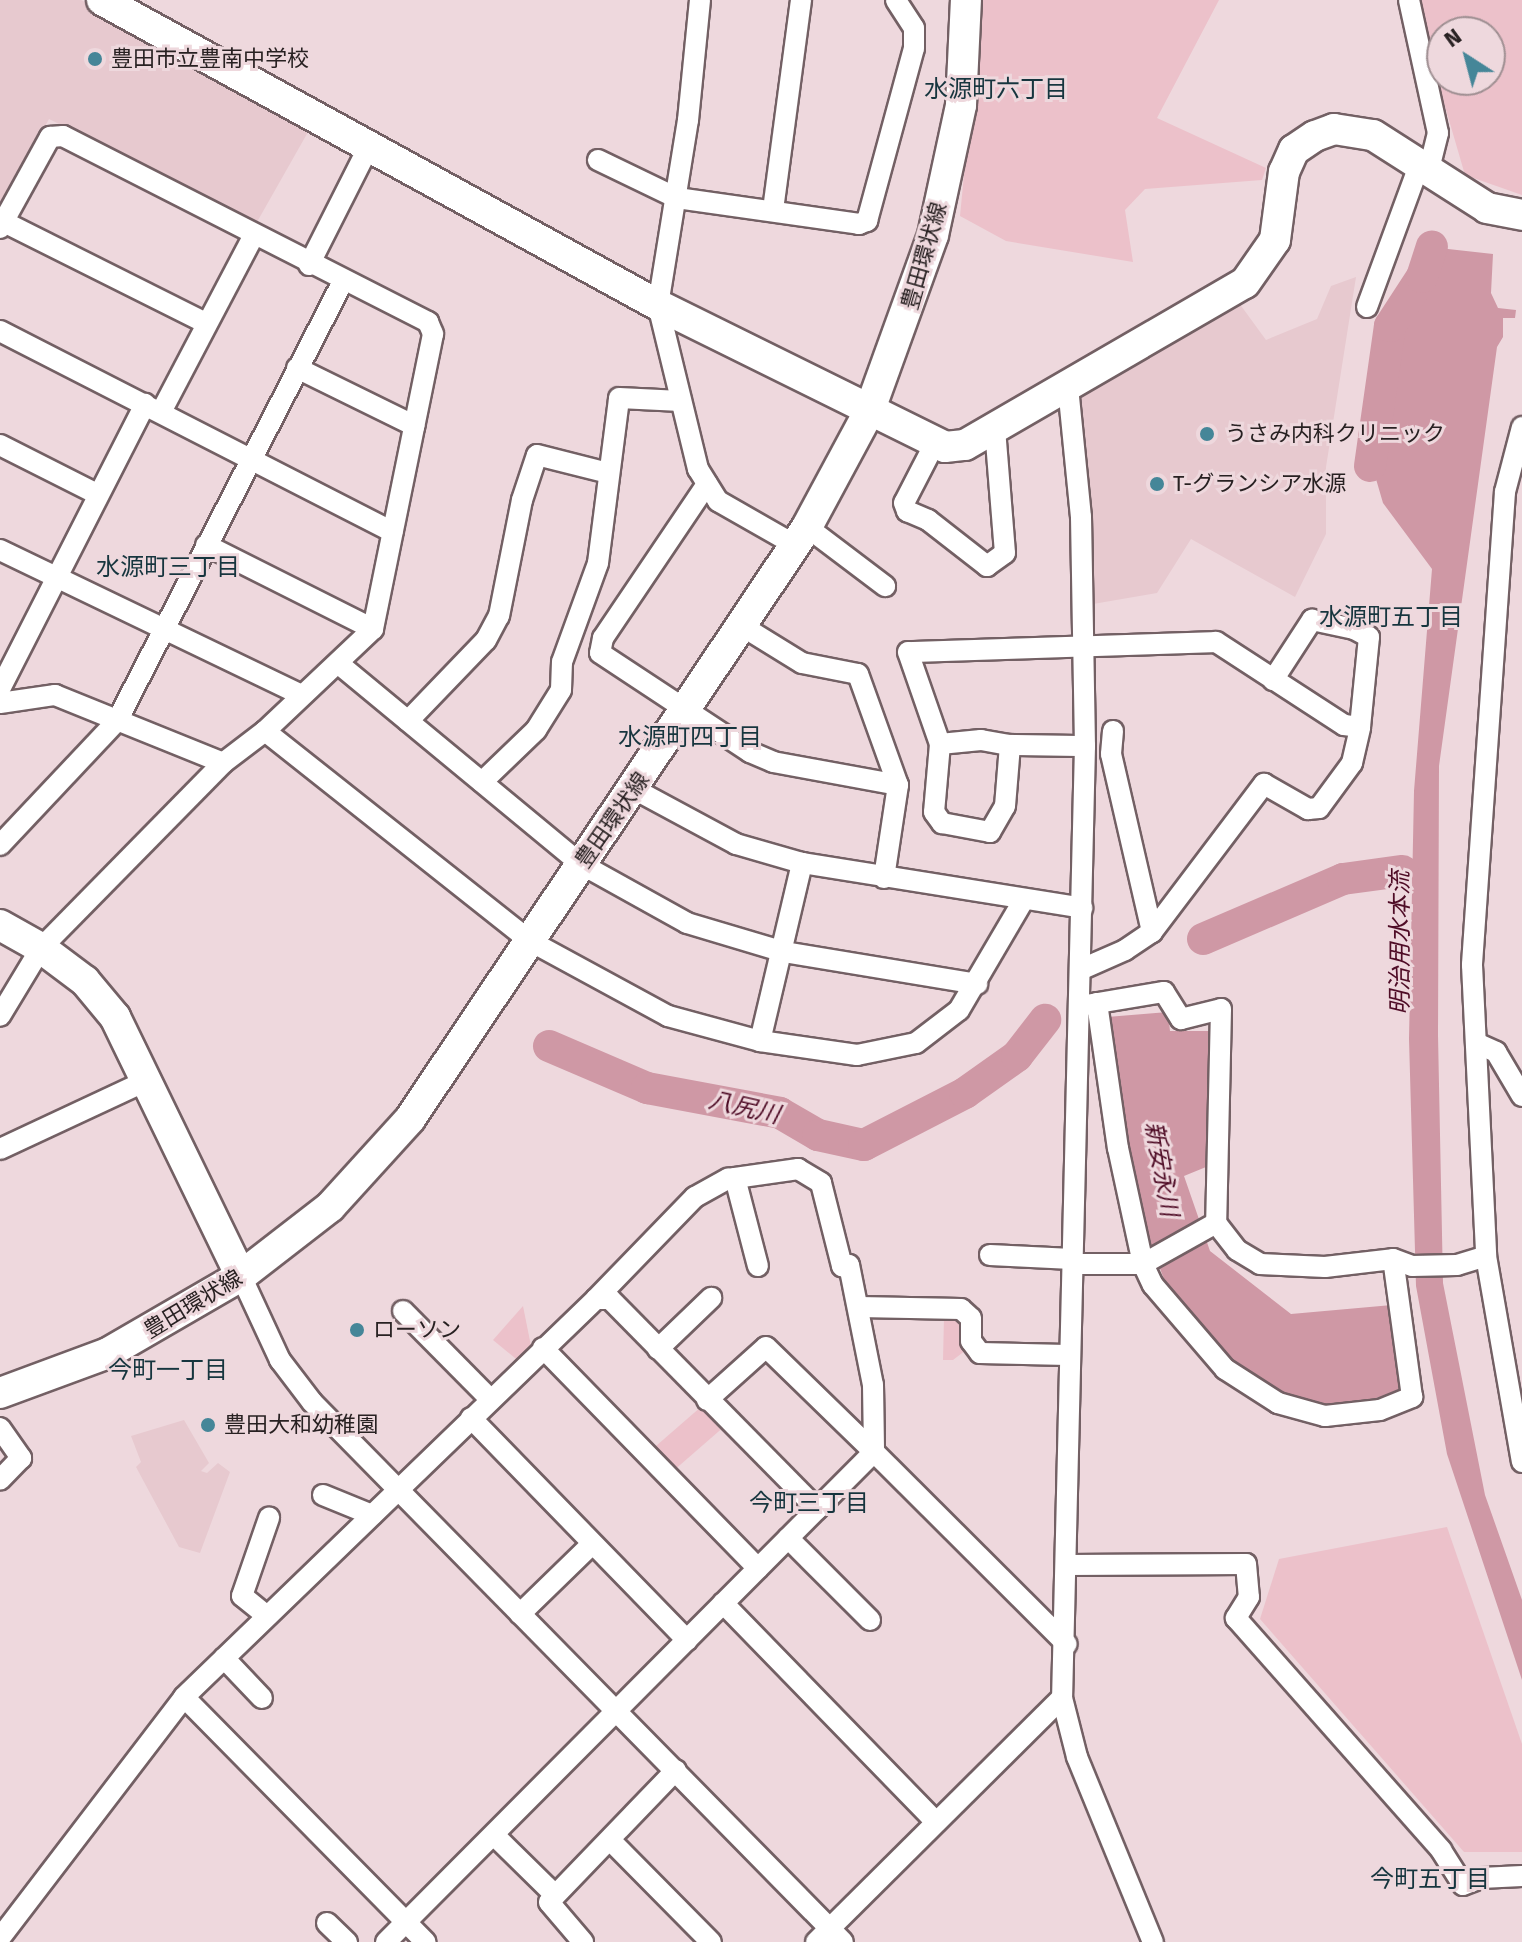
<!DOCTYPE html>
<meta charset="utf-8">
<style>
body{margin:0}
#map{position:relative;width:1522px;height:1942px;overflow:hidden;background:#eed8dd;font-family:"Fira Sans","Noto Sans JP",sans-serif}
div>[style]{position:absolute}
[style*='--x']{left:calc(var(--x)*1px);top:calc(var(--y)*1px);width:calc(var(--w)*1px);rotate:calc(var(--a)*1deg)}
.built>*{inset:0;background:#e7c9cf}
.green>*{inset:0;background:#ecc1ca;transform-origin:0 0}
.water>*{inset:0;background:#cf98a5}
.river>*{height:32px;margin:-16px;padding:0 16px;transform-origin:16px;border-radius:16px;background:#cf98a5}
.roads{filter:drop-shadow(2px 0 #736064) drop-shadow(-2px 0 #736064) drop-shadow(0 2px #736064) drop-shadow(0 -2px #736064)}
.street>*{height:20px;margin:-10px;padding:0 10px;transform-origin:10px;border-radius:10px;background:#fff}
.secondary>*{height:30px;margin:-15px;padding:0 15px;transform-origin:15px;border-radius:15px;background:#fff}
.dots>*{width:22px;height:22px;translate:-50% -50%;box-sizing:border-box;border:4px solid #eed8dd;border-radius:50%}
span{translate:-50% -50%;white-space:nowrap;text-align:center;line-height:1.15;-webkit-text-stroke:6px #eed8dd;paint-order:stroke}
.poi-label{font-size:22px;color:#282122}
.left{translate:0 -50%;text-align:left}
.street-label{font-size:22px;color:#282122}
.neighbourhood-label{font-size:24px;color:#16353e}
.water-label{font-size:24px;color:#4f0c26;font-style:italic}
.north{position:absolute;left:1426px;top:16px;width:80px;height:80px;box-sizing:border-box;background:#eed8dd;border:2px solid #9f8f92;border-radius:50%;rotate:324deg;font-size:22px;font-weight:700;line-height:32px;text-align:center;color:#282122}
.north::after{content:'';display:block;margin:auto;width:28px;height:36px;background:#458698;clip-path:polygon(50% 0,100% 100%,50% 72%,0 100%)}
</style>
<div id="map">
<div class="built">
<i style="clip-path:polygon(0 0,81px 0,312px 125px,257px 222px,49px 119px,0 212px)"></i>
<i style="clip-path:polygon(1356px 277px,1326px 467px,1326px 534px,1295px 597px,1191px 539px,1157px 593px,1093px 604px,1080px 400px,1085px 390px,1103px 374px,1239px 303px,1266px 340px,1317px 319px,1331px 286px)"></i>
<i style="clip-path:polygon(184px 1420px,209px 1463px,201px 1471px,207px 1473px,218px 1463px,230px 1472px,200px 1553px,179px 1547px,136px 1467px,141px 1462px,131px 1436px)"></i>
</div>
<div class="green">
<i style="clip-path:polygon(981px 0,1219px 0,1157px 118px,1266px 168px,1262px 180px,1145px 189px,1125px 210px,1133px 262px,1006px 241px,960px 216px)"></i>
<i style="clip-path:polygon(evenodd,1414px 0,1522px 0,1522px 195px,1465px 175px,1414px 0,1442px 32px,1490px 32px,1490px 80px,1442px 80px,1442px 32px)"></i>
<i style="clip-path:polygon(523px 1306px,532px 1351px,521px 1363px,493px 1340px)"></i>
<i style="clip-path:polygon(944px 1317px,962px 1323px,961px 1344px,966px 1350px,953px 1360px,943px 1360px)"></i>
<i style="left:702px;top:1406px;width:30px;height:64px;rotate:49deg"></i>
<i style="clip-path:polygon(1447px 1527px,1522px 1744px,1522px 1852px,1464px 1852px,1260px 1619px,1279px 1559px)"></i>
</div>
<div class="water">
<i style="clip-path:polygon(1439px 248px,1493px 254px,1491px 293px,1498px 308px,1516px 310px,1515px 318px,1503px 318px,1503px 337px,1497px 347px,1439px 766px,1438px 1035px,1443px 1283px,1485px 1495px,1522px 1600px,1522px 1680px,1447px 1454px,1416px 1286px,1409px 1039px,1414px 791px,1432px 569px,1383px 503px,1376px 479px,1395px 337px,1401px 318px,1434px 272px)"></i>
<i style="clip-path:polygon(1168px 1012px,1170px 1031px,1209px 1031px,1206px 1167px,1184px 1176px,1210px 1251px,1291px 1314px,1392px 1305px,1400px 1393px,1333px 1407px,1279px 1394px,1218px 1356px,1167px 1287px,1142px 1221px,1128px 1161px,1107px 1017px)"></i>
</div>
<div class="river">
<i style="--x:1370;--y:466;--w:141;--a:-81.9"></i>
<i style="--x:1390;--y:326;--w:59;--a:-56.9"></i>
<i style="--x:1422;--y:277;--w:32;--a:-72"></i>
<i style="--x:1203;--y:939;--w:152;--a:-23.2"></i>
<i style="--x:1343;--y:879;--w:60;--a:-7.7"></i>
<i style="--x:549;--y:1046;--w:107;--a:23.2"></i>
<i style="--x:647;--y:1088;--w:135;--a:10.6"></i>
<i style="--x:780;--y:1113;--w:44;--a:30.1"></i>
<i style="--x:818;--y:1135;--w:47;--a:12.3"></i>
<i style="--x:864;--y:1145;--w:114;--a:-27.2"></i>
<i style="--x:965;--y:1093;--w:64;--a:-35.4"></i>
<i style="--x:1017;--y:1056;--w:46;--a:-52.1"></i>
</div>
<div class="roads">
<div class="street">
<i style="--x:700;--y:0;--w:121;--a:95.7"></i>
<i style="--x:688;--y:120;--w:187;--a:99.2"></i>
<i style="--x:658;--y:305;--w:169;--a:76.3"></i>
<i style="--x:698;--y:469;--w:38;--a:58"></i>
<i style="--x:718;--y:501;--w:89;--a:29.7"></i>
<i style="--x:1409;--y:0;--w:136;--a:77.7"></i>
<i style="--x:1438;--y:133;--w:38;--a:104"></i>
<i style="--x:598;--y:160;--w:88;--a:25.7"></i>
<i style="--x:677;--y:198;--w:184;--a:8.1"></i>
<i style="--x:859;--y:224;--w:9;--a:-21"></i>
<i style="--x:867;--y:221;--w:179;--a:-74.8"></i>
<i style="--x:914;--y:48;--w:20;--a:-90"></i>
<i style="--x:914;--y:28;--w:33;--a:-123"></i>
<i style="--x:773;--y:210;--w:212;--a:-82.4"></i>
<i style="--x:4;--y:222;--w:226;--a:26.6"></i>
<i style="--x:0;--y:228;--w:104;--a:-61.2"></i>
<i style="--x:50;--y:137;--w:13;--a:-4"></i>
<i style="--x:63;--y:136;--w:410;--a:27"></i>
<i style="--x:428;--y:322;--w:13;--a:67"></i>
<i style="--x:433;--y:334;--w:301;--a:101.5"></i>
<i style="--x:373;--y:629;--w:149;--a:136.6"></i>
<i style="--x:265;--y:731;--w:53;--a:142.7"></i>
<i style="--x:223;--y:763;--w:260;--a:134.5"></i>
<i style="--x:41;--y:948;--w:79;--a:121.1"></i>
<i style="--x:309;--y:265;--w:133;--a:-63.2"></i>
<i style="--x:1367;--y:307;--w:153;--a:-69.8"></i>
<i style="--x:0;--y:331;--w:441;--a:27.1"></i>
<i style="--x:297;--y:368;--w:131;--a:26.2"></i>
<i style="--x:1068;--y:387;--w:131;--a:84.3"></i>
<i style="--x:1081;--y:517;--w:229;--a:89"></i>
<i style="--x:1085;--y:746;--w:952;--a:91.38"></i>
<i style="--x:1062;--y:1698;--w:61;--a:75.7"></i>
<i style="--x:1077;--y:1757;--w:200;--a:67.7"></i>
<i style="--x:161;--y:412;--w:200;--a:-62.3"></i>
<i style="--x:1522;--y:427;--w:67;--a:104.7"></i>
<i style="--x:1505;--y:492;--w:474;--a:94"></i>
<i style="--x:1472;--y:965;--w:291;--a:87.2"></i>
<i style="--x:1486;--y:1256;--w:209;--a:80.1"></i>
<i style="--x:0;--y:445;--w:109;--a:26.8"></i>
<i style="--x:934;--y:445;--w:65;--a:117.3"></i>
<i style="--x:904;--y:503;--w:9;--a:69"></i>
<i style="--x:907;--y:511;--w:23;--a:23"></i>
<i style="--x:928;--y:520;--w:75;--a:37.9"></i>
<i style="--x:987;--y:566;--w:22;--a:-36"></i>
<i style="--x:1005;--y:553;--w:124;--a:-94.6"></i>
<i style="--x:707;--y:484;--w:186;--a:124"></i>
<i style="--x:603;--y:638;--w:15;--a:101"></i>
<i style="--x:600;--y:653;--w:180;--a:33.4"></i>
<i style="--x:750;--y:752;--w:25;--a:23"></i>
<i style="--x:773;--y:762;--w:127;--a:10.4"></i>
<i style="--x:807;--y:527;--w:98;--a:37.1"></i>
<i style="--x:206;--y:545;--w:187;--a:26.7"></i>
<i style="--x:0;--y:550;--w:334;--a:25.7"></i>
<i style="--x:742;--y:626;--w:70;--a:31.7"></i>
<i style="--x:802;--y:663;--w:57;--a:11.1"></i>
<i style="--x:858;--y:674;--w:118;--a:70.2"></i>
<i style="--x:898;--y:785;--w:94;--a:98.6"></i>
<i style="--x:339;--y:664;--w:314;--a:39.6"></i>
<i style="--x:581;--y:864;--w:121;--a:29.1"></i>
<i style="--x:687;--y:923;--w:101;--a:16.6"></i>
<i style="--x:784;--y:952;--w:196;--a:9.4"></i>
<i style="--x:1273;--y:680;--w:72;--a:-57"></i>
<i style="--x:1312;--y:620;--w:43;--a:12.1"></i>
<i style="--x:1354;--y:629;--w:17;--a:28"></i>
<i style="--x:1369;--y:637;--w:90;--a:95.7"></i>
<i style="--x:0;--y:689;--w:320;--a:-63"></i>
<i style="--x:0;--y:703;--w:56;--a:-8.3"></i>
<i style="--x:55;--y:695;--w:181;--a:22"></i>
<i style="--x:408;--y:721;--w:112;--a:-46.1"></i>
<i style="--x:486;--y:640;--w:27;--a:-62"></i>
<i style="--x:499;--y:616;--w:118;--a:-78.8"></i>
<i style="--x:522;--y:500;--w:47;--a:-71.6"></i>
<i style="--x:537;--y:455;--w:73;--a:14.2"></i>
<i style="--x:265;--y:731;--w:338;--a:38.4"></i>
<i style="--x:530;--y:941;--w:157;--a:28.5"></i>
<i style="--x:668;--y:1016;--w:95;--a:15.2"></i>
<i style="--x:760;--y:1041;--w:98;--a:8.2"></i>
<i style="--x:857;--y:1055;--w:60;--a:-11.5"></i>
<i style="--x:916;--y:1043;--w:54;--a:-37.5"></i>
<i style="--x:959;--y:1010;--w:126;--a:-59.6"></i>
<i style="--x:1113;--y:731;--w:23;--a:95"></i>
<i style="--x:1111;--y:754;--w:183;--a:77"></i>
<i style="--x:940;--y:744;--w:41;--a:-5.6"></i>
<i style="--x:981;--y:740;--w:29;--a:10"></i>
<i style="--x:482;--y:782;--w:75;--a:-43.9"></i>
<i style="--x:536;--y:730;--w:47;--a:-58"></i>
<i style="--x:561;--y:690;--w:28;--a:-88"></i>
<i style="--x:562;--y:662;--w:105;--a:-70"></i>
<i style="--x:598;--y:563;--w:166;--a:-82.7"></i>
<i style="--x:619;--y:398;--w:62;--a:2.8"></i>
<i style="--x:634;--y:789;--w:116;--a:28.3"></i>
<i style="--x:736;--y:844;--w:69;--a:16.1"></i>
<i style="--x:802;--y:863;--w:284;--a:9.1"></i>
<i style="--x:0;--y:845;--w:170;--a:-46.7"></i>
<i style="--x:117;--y:721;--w:494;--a:-62.8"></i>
<i style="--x:1082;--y:969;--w:47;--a:-23.8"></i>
<i style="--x:1125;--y:950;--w:32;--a:-34"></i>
<i style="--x:1152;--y:932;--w:186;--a:-52.9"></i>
<i style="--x:1264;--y:784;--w:51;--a:29.6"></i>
<i style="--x:1308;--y:809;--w:11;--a:-5"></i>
<i style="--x:1319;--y:808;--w:56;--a:-53.7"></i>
<i style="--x:1352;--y:763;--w:37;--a:-77"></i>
<i style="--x:1360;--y:727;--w:16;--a:-173"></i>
<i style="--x:1344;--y:725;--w:153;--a:-147"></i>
<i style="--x:1216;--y:642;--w:308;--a:178.1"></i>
<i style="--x:908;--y:652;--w:97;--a:70.8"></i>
<i style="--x:940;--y:744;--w:68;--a:95"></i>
<i style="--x:934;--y:812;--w:14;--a:54"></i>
<i style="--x:942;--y:823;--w:49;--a:10.6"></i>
<i style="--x:990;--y:832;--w:30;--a:-60"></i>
<i style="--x:1005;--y:806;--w:61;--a:-85.3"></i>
<i style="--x:1010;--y:745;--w:75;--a:0.8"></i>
<i style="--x:1097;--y:1003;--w:147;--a:81.8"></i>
<i style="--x:1118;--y:1148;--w:119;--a:77.8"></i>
<i style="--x:1143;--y:1264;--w:23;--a:65"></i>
<i style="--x:1153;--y:1285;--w:111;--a:49.4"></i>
<i style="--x:1225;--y:1369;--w:63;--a:32.7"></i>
<i style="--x:1278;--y:1403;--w:49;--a:15.5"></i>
<i style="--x:1325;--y:1416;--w:55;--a:-6.2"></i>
<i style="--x:1380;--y:1410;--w:35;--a:-22"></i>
<i style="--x:1412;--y:1397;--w:139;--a:-97.8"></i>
<i style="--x:1086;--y:1005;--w:79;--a:-9.5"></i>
<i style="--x:1164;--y:992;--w:32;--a:58"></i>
<i style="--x:1181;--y:1019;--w:41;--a:-14"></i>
<i style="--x:1221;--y:1009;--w:214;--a:91.3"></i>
<i style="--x:1216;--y:1223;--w:34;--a:52"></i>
<i style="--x:1237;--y:1250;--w:27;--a:31"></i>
<i style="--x:1260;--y:1264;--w:65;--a:2.6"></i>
<i style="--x:1325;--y:1267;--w:68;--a:-6.7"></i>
<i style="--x:1393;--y:1259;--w:20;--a:20"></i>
<i style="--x:1412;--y:1266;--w:45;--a:-1.3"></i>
<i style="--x:1457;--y:1265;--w:30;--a:-17"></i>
<i style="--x:760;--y:1041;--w:183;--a:-76.7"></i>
<i style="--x:1476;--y:1043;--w:22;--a:24"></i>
<i style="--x:1496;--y:1052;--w:51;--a:59.4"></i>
<i style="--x:0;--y:1149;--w:163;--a:-25"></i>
<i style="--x:735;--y:1178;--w:91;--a:75.4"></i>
<i style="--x:990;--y:1255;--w:82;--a:2.8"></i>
<i style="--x:1073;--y:1264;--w:70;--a:0"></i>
<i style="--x:1143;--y:1264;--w:84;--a:-29.3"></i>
<i style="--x:241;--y:1276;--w:93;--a:65.1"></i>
<i style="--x:280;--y:1360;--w:53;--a:52.7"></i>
<i style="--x:312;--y:1402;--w:757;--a:45.48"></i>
<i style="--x:596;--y:1299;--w:142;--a:-45.9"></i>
<i style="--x:695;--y:1197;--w:38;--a:-29"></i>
<i style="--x:728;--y:1179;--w:71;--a:-8.1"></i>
<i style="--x:798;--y:1169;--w:27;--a:31"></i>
<i style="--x:821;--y:1183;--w:86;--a:75.8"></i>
<i style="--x:842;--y:1266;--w:7;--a:-8"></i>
<i style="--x:849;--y:1265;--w:122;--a:78.7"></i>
<i style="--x:873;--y:1385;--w:67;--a:89.1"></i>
<i style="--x:859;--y:1307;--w:102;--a:1.1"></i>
<i style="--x:961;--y:1309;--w:13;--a:42"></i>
<i style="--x:971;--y:1318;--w:23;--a:90"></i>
<i style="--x:971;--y:1341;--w:15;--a:53"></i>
<i style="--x:980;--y:1353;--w:87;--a:1.3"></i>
<i style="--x:403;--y:1311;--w:124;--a:45.3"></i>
<i style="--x:543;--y:1348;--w:308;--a:45.7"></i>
<i style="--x:658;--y:1349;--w:74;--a:-43.9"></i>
<i style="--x:707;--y:1400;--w:79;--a:-41.9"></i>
<i style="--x:766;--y:1347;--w:151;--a:44.2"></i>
<i style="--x:471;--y:1418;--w:310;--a:45.8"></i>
<i style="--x:0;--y:1428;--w:37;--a:55"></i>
<i style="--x:21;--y:1458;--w:30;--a:134"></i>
<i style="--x:323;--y:1495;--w:53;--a:22.2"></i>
<i style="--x:788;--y:1538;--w:116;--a:45"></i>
<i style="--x:1068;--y:1565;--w:178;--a:-0.3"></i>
<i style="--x:1246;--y:1564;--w:33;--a:85"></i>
<i style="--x:1249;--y:1597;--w:25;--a:122"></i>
<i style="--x:1236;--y:1618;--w:310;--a:48.5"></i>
<i style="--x:1441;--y:1850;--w:41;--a:57.8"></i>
<i style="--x:1463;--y:1885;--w:19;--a:-21"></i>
<i style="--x:1481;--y:1878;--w:41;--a:-2.8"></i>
<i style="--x:723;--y:1603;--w:303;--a:45.8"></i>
<i style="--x:520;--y:1614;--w:100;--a:-44.2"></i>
<i style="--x:267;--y:1616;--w:32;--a:-141"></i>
<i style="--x:242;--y:1596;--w:83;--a:-70.9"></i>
<i style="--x:224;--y:1658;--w:55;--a:46.5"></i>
<i style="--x:184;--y:1697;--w:344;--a:45.4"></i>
<i style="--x:496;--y:1837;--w:81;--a:44.5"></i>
<i style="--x:611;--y:1841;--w:142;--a:45.3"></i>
<i style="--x:327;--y:1923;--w:28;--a:44"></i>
<i style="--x:0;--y:1938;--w:303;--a:-52.6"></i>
<i style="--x:184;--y:1697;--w:573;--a:-44.01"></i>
<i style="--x:596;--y:1299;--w:14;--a:0"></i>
<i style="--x:610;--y:1299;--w:295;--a:45.4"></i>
<i style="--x:386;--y:1942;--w:692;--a:-45.12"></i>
<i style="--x:874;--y:1452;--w:272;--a:44.9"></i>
<i style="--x:583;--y:1942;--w:52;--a:-130.4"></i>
<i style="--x:549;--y:1902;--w:183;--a:-46.1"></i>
<i style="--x:816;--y:1942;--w:346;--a:-44.8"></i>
</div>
<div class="secondary">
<i style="--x:102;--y:0;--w:634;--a:28.75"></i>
<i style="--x:658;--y:305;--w:320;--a:26.3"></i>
<i style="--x:945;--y:447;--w:20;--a:-6"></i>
<i style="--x:965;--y:445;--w:323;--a:-30.1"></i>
<i style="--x:1245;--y:283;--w:52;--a:-55.1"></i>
<i style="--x:1275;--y:240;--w:69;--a:-82.5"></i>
<i style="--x:1284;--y:172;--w:24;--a:-66"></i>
<i style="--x:1294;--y:150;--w:25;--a:-34"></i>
<i style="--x:1315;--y:136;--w:20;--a:-20"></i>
<i style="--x:1334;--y:129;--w:39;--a:9"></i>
<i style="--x:1373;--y:135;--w:135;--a:32.6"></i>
<i style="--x:1487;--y:208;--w:36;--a:11"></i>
<i style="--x:0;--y:925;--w:47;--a:29.3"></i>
<i style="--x:41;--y:948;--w:55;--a:36.9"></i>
<i style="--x:85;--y:981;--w:47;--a:50.2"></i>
<i style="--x:115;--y:1017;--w:288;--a:64.1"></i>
<i style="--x:0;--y:1393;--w:115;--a:-20.3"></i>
<i style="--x:108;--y:1353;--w:154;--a:-30.1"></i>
<i style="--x:241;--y:1276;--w:113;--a:-37.8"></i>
<i style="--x:330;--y:1207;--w:119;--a:-47.7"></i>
<i style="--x:410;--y:1119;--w:713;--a:-56.15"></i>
<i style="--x:807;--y:527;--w:131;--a:-61.7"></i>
<i style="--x:869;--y:412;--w:188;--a:-70.1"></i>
<i style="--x:933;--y:235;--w:133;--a:-77.8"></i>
<i style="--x:961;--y:105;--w:105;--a:-87.3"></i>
</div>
</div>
<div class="dots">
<i style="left:95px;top:59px;background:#458698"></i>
<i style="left:1207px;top:434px;background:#458698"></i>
<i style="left:1157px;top:484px;background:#458698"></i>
<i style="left:357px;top:1330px;background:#458698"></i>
<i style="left:208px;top:1425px;background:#458698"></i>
</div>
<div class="poi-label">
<span class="left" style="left:111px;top:59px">豊田市立豊南中学校</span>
<span class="left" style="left:1225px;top:434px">うさみ内科クリニック</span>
<span class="left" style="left:1173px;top:484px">T-グランシア水源</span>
<span class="left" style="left:373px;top:1330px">ローソン</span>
<span class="left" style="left:224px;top:1425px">豊田大和幼稚園</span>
</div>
<div class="street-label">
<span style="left:924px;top:256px;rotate:-74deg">豊田環状線</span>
<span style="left:612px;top:820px;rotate:-55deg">豊田環状線</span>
<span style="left:193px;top:1304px;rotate:-31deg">豊田環状線</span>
</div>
<div class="neighbourhood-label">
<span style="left:996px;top:90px">水源町六丁目</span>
<span style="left:168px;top:568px">水源町三丁目</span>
<span style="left:1391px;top:618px">水源町五丁目</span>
<span style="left:690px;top:738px">水源町四丁目</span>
<span style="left:168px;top:1371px">今町一丁目</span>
<span style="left:809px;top:1504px">今町三丁目</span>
<span style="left:1430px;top:1880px">今町五丁目</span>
</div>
<div class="water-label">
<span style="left:1401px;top:943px;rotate:-90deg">明治用水本流</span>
<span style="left:744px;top:1108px;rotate:13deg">八尻川</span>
<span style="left:1161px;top:1169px;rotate:80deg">新安永川</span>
</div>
<div class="north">N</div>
</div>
